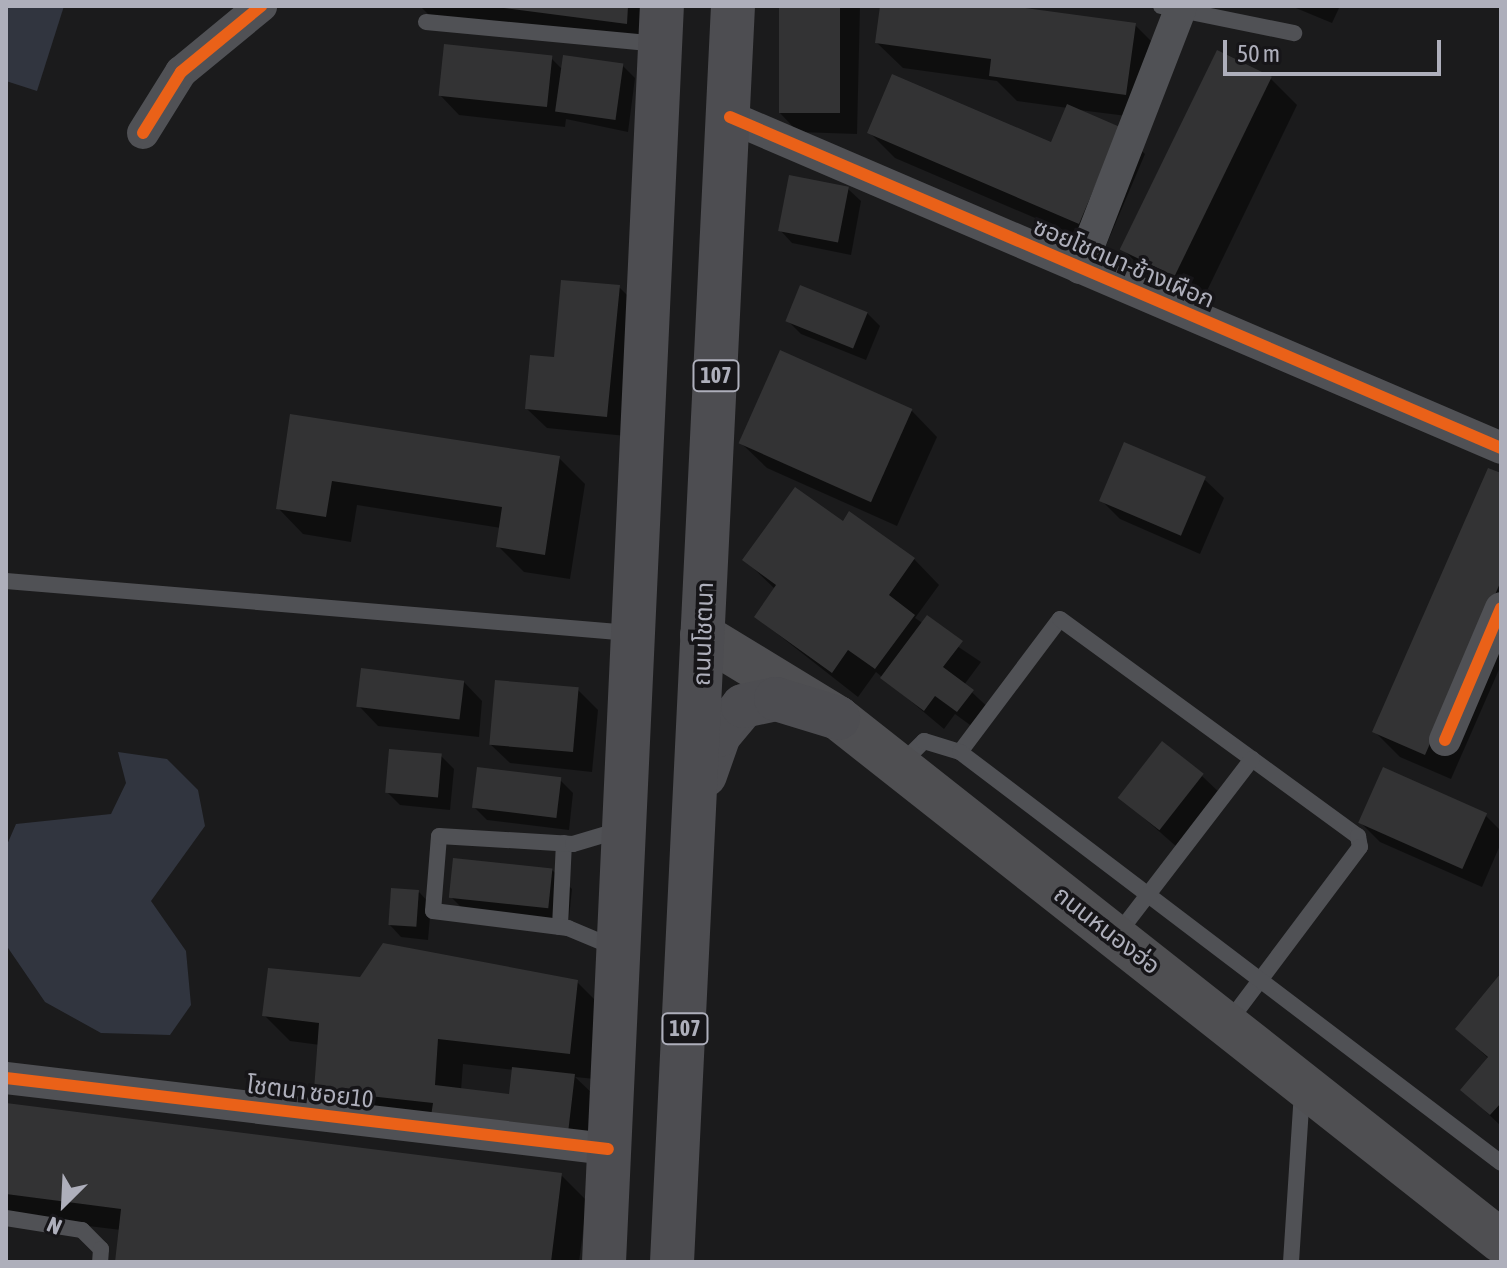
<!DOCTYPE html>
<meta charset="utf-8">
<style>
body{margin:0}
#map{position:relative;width:1507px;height:1268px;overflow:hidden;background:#1b1b1c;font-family:"Asap Condensed","Noto Sans Thai",sans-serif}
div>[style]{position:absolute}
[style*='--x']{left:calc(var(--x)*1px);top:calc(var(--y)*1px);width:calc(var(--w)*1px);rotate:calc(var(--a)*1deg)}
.water>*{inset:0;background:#31353f}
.shadow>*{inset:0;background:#0007}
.building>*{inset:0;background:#333334;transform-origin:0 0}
.service>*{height:16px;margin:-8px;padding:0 8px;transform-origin:8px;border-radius:8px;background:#505155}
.minor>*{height:32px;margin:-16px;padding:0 16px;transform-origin:16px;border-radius:16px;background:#505155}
.secondary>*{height:44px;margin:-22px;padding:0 22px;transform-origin:22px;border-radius:22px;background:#4f4f52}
.primary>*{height:44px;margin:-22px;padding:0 22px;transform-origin:22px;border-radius:22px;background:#4d4d51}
.cycleway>*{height:12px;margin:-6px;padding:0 6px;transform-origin:6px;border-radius:6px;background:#ea6118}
span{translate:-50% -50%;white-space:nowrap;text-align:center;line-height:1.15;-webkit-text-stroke:7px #161518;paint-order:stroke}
.shield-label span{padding:2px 6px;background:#161518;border:2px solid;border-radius:6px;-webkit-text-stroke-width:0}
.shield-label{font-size:22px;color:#aeafbb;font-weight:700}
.street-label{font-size:24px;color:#aeafbb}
.frame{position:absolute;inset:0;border:8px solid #aeafbb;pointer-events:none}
.north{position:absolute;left:24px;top:1164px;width:80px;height:80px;-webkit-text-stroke:6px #161518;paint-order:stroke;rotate:204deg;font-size:22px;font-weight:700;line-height:32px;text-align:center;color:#aeafbb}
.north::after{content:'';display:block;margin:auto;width:28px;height:36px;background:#aeafbb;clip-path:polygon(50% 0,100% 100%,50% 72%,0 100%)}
.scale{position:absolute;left:1223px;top:40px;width:218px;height:36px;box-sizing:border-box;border:4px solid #aeafbb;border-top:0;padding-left:10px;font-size:24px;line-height:28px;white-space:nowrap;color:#aeafbb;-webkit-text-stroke:6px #161518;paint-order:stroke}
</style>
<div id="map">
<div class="water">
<i style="clip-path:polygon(6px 6px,64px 6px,37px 91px,6px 81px)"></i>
<i style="clip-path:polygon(118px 752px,167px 759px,198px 790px,205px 826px,151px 901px,186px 951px,191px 1005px,170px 1035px,101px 1033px,45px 1002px,6px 945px,6px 847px,16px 824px,111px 814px,126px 783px)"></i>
</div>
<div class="shadow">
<i style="clip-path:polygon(420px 6px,655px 6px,652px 49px,438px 24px)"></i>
<i style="clip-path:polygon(781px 6px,860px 6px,857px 134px,798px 132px,779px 112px)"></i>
<i style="clip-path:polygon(882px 6px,996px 6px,1135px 25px,1160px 50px,1151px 119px,1079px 110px,1119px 129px,1145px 154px,1105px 248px,895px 158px,869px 132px,1052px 145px,1068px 108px,1017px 101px,997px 81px,903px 68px,877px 43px)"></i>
<i style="clip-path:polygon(1291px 6px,1340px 6px,1332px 23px)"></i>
<i style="clip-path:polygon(1218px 53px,1271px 79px,1297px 105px,1202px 301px,1148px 275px,1123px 249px)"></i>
<i style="clip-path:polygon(551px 58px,563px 70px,622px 65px,635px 78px,628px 132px,566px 119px,565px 127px,459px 115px,440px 95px)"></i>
<i style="clip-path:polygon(848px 189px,861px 201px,851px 255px,792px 243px,780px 230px)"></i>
<i style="clip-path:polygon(619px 287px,639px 307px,626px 436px,547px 428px,527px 409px,555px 359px)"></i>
<i style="clip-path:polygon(867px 313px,880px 326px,866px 360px,801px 334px,788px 321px)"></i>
<i style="clip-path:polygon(912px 411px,937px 437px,897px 526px,767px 468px,741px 443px)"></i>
<i style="clip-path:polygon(292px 416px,559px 458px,585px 484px,570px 579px,524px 572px,498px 546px,501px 528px,357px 505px,351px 542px,303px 534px,278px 508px)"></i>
<i style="clip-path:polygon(1501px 475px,1501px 665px,1451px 779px,1400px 757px,1374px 731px)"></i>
<i style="clip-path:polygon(1204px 479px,1224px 498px,1200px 554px,1120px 519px,1101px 500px)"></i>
<i style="clip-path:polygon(843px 524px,914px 559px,939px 585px,915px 618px,981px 662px,964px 685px,992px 711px,977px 730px,955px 714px,944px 729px,876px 672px,858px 697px,756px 617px,776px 590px,745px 560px)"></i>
<i style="clip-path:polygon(463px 681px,482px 701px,479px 737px,378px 726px,359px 706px)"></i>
<i style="clip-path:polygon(578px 690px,598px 710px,592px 772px,510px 763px,490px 744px)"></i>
<i style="clip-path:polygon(441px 756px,454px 769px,450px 810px,400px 805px,387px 792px)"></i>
<i style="clip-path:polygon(1202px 776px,1222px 795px,1178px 848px,1119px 796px)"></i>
<i style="clip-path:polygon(560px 780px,573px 793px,569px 830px,487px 820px,474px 807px)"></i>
<i style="clip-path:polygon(1485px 815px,1501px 831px,1501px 843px,1482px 887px,1380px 842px,1361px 823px)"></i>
<i style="clip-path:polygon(552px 870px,572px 889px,568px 927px,471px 917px,452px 898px)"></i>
<i style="clip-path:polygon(419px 892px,431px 905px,428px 940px,401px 937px,389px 924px)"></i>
<i style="clip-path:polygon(1501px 976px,1501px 1126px,1463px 1090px,1489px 1059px,1457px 1029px)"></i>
<i style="clip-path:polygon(evenodd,577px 982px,602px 1007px,595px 1079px,575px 1077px,594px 1095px,587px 1152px,342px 1115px,316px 1089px,320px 1045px,290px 1041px,264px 1015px,577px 982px,463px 1064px,514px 1070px,511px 1096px,461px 1090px,463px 1064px)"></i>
<i style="clip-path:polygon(6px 1105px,561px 1175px,587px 1201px,579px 1262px,117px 1262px,121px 1230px,6px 1216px)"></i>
</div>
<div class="building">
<i style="clip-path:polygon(488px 6px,628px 6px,627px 24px)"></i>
<i style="left:779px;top:6px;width:61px;height:107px"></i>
<i style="clip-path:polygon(880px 6px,1011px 6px,1136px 23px,1126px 95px,989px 76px,991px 59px,875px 43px)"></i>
<i style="left:444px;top:44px;width:109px;height:52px;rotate:6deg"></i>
<i style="left:1217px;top:50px;width:61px;height:222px;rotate:26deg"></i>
<i style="left:563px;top:55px;width:61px;height:57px;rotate:8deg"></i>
<i style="clip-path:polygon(892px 74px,1051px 142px,1067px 104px,1120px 127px,1079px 224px,867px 133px)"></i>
<i style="left:789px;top:175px;width:61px;height:57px;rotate:11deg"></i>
<i style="clip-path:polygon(561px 280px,620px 285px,607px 417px,525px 409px,530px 355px,554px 357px)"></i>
<i style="left:800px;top:285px;width:73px;height:39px;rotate:22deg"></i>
<i style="left:780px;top:350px;width:145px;height:102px;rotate:24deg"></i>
<i style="clip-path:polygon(290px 414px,560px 456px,545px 555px,496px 547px,502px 507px,332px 481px,326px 517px,276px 509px)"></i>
<i style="left:1124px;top:442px;width:89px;height:64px;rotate:23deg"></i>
<i style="clip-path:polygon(1488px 468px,1501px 473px,1501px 581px,1425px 755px,1372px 732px)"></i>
<i style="clip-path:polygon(795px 487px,843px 521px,849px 511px,915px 558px,889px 595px,915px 615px,875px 669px,848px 650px,832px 673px,754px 617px,776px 585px,742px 560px)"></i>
<i style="clip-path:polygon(927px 615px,963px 641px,943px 667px,974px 690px,957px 712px,935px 696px,924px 711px,880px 678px)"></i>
<i style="left:361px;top:668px;width:104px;height:39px;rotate:7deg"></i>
<i style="left:495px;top:680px;width:84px;height:65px;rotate:5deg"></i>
<i style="left:1162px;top:741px;width:53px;height:72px;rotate:38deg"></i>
<i style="left:389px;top:749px;width:53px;height:44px;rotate:5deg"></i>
<i style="left:477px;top:767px;width:85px;height:41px;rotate:7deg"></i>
<i style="left:1383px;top:767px;width:114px;height:61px;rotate:24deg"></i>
<i style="left:453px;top:858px;width:100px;height:40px;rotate:6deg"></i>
<i style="left:391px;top:888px;width:28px;height:37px;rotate:4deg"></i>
<i style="clip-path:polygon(383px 943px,578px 980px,570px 1054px,438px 1039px,435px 1085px,509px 1094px,512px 1067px,575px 1074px,568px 1133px,431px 1116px,433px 1103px,314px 1090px,319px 1023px,262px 1016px,268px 968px,360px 977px)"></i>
<i style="clip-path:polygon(1501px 973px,1501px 1103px,1490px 1115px,1460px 1090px,1488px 1057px,1455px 1029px)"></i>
<i style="clip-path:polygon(6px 1103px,562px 1173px,551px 1262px,115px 1262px,121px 1209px,6px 1194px)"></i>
</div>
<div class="service">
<i style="--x:1161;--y:6;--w:136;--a:11.5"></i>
<i style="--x:426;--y:22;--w:234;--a:5.4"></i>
<i style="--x:6;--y:581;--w:626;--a:4.76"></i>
<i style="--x:960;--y:752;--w:166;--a:-53.1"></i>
<i style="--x:1060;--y:619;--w:369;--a:36.1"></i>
<i style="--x:1358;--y:836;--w:11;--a:80"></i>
<i style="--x:1360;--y:847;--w:220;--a:126.9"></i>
<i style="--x:900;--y:765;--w:34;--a:-45"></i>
<i style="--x:924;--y:741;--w:38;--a:17"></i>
<i style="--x:960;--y:752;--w:679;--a:37.22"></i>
<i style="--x:560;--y:927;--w:84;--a:-87.3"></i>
<i style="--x:1117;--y:935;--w:222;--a:-52.5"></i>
<i style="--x:618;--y:949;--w:54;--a:-157.2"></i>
<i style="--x:568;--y:928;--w:136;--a:-172.8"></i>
<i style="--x:433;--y:911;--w:75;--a:-85.4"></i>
<i style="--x:439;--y:836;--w:134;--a:3.4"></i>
<i style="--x:573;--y:844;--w:49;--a:-16.6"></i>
<i style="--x:6;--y:1218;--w:77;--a:9"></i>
<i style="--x:82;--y:1230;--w:27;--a:45"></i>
<i style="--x:101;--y:1249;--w:13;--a:94"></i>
<i style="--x:1291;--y:1262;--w:170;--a:-86.3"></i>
</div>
<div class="minor">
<i style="--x:730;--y:117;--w:839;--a:23.23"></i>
<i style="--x:143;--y:133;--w:72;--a:-58.1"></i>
<i style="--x:181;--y:72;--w:104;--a:-39.5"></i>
<i style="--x:1080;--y:268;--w:277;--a:-68.8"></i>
<i style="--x:1445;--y:740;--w:143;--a:-67"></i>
<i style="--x:6;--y:1078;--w:606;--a:6.73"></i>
</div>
<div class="secondary">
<i style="--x:702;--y:635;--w:159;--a:31.4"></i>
<i style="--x:838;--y:718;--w:844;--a:38.27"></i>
</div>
<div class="primary">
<i style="--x:705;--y:775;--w:42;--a:-70.7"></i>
<i style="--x:719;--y:735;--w:38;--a:-50"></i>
<i style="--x:743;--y:706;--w:34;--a:-12"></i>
<i style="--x:776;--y:699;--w:65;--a:17"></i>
<i style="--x:604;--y:1262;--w:1257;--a:-87.36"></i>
<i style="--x:672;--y:1262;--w:1257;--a:-87.22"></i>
</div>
<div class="cycleway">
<i style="--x:730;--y:117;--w:839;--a:23.23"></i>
<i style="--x:143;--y:133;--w:72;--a:-58.1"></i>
<i style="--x:181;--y:72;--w:104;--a:-39.5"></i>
<i style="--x:1445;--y:740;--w:143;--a:-67"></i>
<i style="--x:6;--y:1078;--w:606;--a:6.73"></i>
</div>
<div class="shield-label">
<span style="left:716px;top:376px">107</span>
<span style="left:685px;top:1029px">107</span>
</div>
<div class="street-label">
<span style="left:1124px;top:263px;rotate:23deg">ซอยโชตนา-ช้างเผือก</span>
<span style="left:703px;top:634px;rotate:-88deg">ถนนโชตนา</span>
<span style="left:1107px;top:930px;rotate:38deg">ถนนหนองฮ่อ</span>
<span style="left:310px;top:1092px;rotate:7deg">โชตนา ซอย10</span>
</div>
<div class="frame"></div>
<div class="north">N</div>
<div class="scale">50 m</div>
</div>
